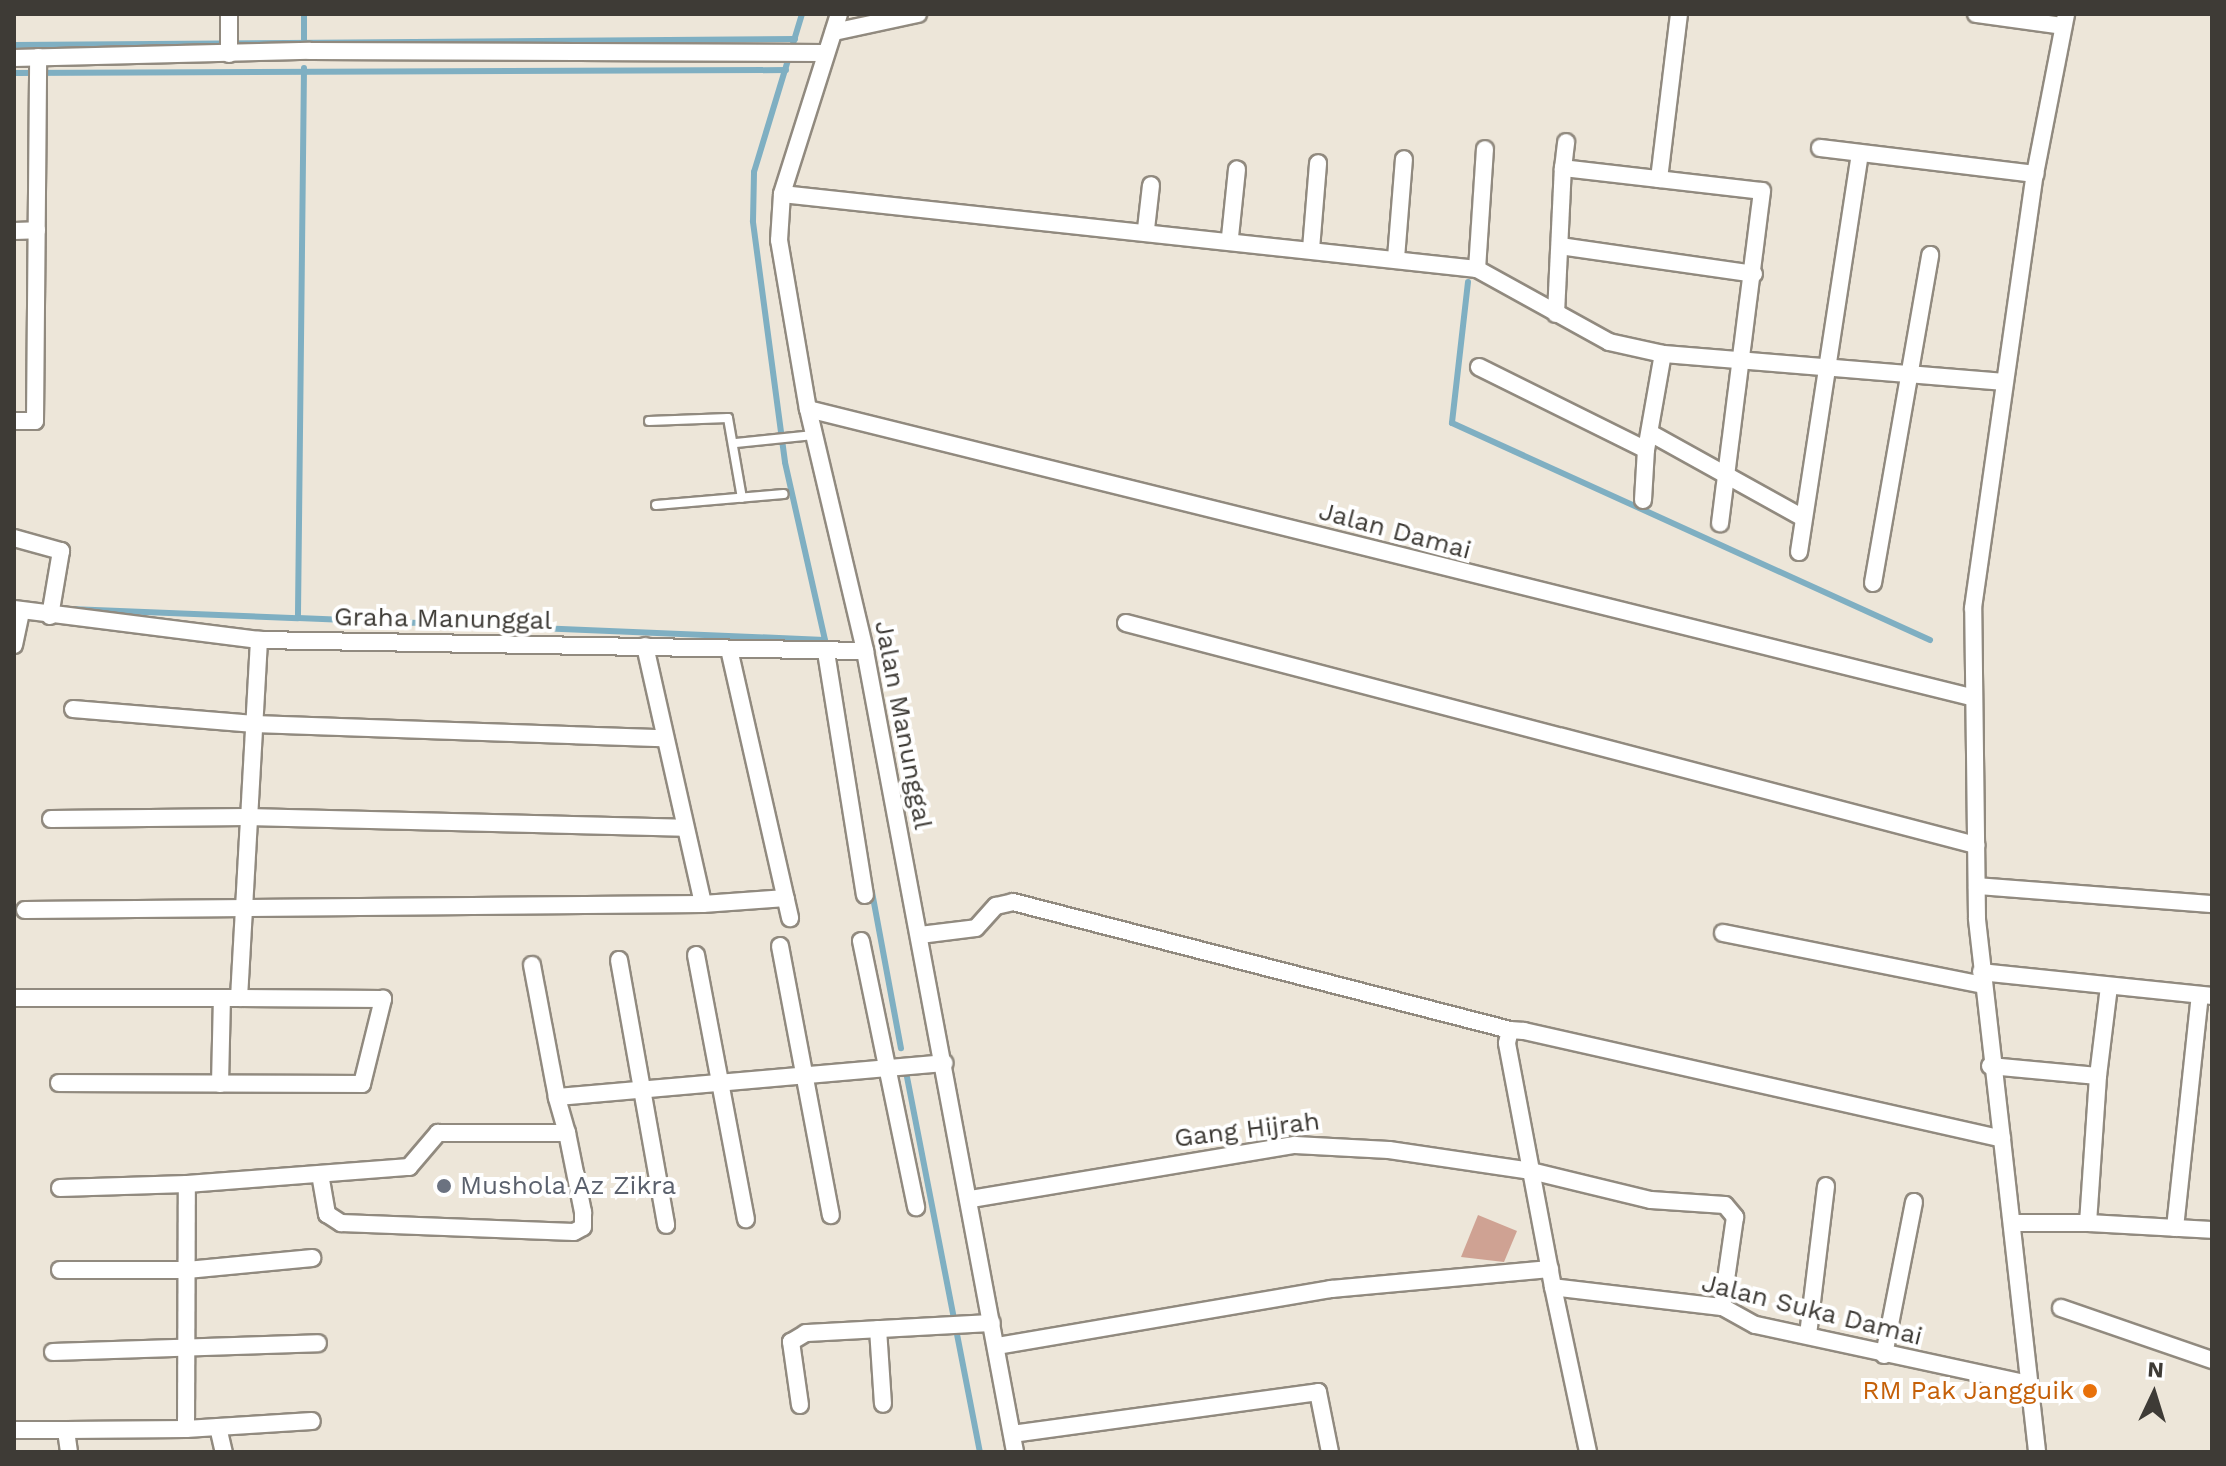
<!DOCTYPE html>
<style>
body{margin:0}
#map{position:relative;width:2226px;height:1466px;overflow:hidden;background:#ede6d9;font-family:"Work Sans",sans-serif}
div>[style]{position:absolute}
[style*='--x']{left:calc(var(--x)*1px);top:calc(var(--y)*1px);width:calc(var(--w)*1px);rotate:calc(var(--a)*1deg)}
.stream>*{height:6px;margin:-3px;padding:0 3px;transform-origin:3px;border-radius:3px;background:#7fafc2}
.building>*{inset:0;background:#cfa293}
.roads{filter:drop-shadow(2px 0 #918a7f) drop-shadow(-2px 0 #918a7f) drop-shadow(0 2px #918a7f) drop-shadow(0 -2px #918a7f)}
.lane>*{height:8px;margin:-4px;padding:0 4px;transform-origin:4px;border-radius:4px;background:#fff}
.street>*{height:16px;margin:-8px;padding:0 8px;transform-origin:8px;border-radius:8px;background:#fff}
.dots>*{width:22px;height:22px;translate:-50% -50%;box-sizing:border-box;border:4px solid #fff;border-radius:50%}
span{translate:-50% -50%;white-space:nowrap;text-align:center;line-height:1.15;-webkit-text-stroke:8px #fff;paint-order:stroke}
.street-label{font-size:26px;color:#3e3b36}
.worship-label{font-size:26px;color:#5b616d}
.left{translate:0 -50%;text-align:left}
.food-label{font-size:26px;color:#c56008}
.right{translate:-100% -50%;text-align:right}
.frame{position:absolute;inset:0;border:16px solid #3e3b36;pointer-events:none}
.north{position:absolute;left:2114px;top:1354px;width:80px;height:80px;-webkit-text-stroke:6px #fff;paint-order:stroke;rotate:4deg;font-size:22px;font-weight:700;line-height:32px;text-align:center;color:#3e3b36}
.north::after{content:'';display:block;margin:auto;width:28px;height:36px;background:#3e3b36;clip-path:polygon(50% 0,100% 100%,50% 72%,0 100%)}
</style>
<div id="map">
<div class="stream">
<i style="--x:304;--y:40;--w:26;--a:-90"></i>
<i style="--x:14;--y:45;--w:781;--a:-0.44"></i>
<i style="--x:304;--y:68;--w:550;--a:90.63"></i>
<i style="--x:298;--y:618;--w:527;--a:2.39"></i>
<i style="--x:825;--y:640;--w:182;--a:-102.7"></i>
<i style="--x:785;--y:462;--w:243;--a:-97.6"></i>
<i style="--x:753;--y:221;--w:49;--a:-88.8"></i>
<i style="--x:754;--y:172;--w:165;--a:-73.1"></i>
<i style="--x:14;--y:73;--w:772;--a:-0.22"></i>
<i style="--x:1468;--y:282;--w:142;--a:96.5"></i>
<i style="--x:1452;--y:423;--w:525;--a:24.42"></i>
<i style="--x:70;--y:609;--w:228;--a:2.3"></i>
<i style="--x:872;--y:892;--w:159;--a:79.5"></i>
<i style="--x:907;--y:1077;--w:382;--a:79"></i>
</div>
<div class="building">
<i style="clip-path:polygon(1478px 1215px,1517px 1231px,1504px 1262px,1461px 1257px)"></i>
</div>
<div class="roads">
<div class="lane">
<i style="--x:649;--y:421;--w:79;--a:-2.2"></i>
<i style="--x:728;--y:418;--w:81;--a:80.1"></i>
<i style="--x:736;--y:443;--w:78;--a:-5.9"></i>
<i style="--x:656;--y:505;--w:128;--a:-4.9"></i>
</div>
<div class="street">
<i style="--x:229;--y:14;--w:40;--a:90"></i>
<i style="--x:839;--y:14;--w:189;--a:107.6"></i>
<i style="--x:782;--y:194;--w:46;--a:93.7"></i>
<i style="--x:779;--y:240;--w:171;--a:80.3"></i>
<i style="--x:808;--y:409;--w:249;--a:76.7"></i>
<i style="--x:865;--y:651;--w:815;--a:79.39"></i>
<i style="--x:1976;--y:14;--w:88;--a:7.9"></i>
<i style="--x:834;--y:32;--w:86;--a:-12.1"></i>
<i style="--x:14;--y:58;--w:296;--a:-1.4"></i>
<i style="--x:310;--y:51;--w:515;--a:0.22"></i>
<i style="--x:1820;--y:148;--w:217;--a:6.9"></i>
<i style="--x:1563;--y:168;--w:26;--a:-83"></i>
<i style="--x:1659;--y:179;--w:166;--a:-83.1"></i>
<i style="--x:782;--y:194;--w:699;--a:6.16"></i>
<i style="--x:1477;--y:269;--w:151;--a:28.9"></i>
<i style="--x:1609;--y:342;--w:55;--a:12.5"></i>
<i style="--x:1146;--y:229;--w:44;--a:-83.5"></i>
<i style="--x:14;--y:231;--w:23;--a:-2"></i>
<i style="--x:1230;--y:237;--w:68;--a:-84.1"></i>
<i style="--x:1560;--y:246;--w:196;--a:8.2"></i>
<i style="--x:1311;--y:249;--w:86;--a:-85.3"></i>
<i style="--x:1396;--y:258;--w:99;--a:-85.4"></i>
<i style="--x:1477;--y:269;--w:120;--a:-86.2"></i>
<i style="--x:1556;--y:314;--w:146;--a:-87.3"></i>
<i style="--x:1563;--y:168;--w:200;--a:6.6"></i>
<i style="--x:1762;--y:191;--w:335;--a:97.2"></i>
<i style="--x:1479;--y:367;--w:186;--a:26.4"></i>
<i style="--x:1646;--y:450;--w:97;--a:-80"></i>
<i style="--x:1663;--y:354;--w:341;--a:4.7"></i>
<i style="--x:808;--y:409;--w:1198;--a:13.91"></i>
<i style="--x:14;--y:421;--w:21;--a:0"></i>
<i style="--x:35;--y:421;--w:364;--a:-89.5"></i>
<i style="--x:1652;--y:434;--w:171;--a:29"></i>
<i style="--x:1643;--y:500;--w:50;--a:-86.6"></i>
<i style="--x:14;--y:538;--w:49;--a:15.5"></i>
<i style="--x:61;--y:551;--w:66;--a:99.6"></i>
<i style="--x:1799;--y:552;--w:403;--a:-81.3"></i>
<i style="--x:1873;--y:583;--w:333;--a:-80.1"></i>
<i style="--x:14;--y:609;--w:247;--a:7.2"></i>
<i style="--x:259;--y:640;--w:606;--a:1.04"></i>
<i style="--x:1126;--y:623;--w:879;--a:14.64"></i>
<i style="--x:14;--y:645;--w:35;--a:-78"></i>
<i style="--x:645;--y:646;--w:264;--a:77.3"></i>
<i style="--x:703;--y:904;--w:83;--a:-4.1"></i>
<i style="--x:729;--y:649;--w:276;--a:77.2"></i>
<i style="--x:826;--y:652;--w:246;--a:80.9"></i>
<i style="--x:73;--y:709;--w:182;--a:4.7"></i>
<i style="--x:254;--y:724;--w:409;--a:2"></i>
<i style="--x:51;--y:819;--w:196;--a:-0.6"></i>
<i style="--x:247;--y:817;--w:437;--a:1.4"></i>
<i style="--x:1977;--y:886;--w:236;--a:4.4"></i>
<i style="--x:25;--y:910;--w:678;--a:-0.51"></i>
<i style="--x:1723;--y:933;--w:265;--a:11.3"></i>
<i style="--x:920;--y:935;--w:56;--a:-7.1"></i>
<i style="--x:976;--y:928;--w:30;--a:-48"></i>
<i style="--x:996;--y:906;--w:17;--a:-13"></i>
<i style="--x:1013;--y:902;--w:513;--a:14.44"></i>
<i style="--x:861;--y:941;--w:272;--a:78.3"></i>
<i style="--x:780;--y:946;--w:274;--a:79.3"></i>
<i style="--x:696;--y:955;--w:269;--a:79.3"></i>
<i style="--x:619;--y:960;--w:269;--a:79.9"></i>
<i style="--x:532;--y:965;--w:134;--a:79.3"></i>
<i style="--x:1981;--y:972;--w:232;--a:5.9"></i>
<i style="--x:14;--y:998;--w:225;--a:0"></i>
<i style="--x:239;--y:998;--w:359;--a:-86.8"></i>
<i style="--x:1990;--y:1066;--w:108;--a:5.3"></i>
<i style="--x:2098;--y:1076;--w:90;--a:-83"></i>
<i style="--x:59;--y:1083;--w:303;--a:0.2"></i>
<i style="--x:362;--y:1084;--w:88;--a:-76.1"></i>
<i style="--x:383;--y:999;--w:144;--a:-179.6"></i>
<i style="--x:220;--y:1084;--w:86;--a:-88.7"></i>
<i style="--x:2002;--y:1139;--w:315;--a:83.6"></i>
<i style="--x:320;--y:1174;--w:41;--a:80.1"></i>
<i style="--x:327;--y:1214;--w:17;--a:33"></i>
<i style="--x:341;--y:1223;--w:233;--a:2.2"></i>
<i style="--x:574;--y:1232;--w:10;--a:-29"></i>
<i style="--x:583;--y:1227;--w:15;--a:-90"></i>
<i style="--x:583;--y:1212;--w:81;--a:-101.4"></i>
<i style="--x:60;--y:1188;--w:127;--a:-1.8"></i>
<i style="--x:971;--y:1199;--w:328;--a:-9.5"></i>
<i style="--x:1295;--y:1145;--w:94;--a:3"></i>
<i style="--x:1389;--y:1150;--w:144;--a:8.4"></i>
<i style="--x:1531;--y:1171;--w:123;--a:13.6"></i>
<i style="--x:1651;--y:1200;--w:74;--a:3.9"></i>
<i style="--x:1725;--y:1205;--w:16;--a:50"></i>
<i style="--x:1735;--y:1217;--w:91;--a:98.2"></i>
<i style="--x:2012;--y:1223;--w:76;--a:0"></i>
<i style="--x:2088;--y:1223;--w:147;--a:-86.1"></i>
<i style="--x:2088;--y:1223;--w:124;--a:3.2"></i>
<i style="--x:2175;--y:1228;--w:234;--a:-83.9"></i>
<i style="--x:60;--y:1270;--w:127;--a:0"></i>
<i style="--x:187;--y:1270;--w:126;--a:-5.5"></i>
<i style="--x:1553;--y:1287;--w:169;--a:78"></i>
<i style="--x:2061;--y:1308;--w:160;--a:19"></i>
<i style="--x:878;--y:1329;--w:75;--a:86.2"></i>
<i style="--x:1808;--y:1335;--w:150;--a:-83.1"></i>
<i style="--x:997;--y:1346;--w:339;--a:-9.7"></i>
<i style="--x:1331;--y:1289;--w:220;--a:-5.2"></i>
<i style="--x:53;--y:1352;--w:265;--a:-1.9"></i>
<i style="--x:1884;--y:1355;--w:156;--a:-78.9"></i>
<i style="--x:2029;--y:1384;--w:280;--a:-167.8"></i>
<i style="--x:1755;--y:1325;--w:38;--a:-151"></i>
<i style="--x:1722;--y:1307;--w:170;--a:-173.3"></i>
<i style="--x:1553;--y:1287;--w:248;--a:-100.7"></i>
<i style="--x:1507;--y:1043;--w:13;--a:-77"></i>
<i style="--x:1510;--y:1030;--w:14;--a:4"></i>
<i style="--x:1524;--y:1031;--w:490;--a:12.7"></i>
<i style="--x:2002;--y:1139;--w:222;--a:-96.5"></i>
<i style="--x:1977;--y:918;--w:310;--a:-90.7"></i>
<i style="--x:1973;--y:608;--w:438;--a:-81.9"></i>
<i style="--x:2035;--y:174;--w:163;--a:-79"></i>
<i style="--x:800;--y:1405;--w:64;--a:-98.1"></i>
<i style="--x:791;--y:1342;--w:17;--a:-31"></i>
<i style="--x:806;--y:1333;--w:186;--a:-3.1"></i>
<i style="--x:218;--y:1427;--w:26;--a:77"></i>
<i style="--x:186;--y:1429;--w:126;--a:-3.6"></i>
<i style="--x:14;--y:1430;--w:52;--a:0"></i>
<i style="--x:1012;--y:1434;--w:309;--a:-7.8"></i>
<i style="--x:1318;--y:1392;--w:61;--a:78.7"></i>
<i style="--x:69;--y:1452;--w:22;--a:-98"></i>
<i style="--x:66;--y:1430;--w:120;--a:-0.5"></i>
<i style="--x:186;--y:1429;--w:245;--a:-89.8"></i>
<i style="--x:187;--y:1184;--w:223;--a:-4.4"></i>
<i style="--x:409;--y:1167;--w:45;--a:-49.5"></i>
<i style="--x:438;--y:1133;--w:129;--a:0"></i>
<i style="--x:567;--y:1133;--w:37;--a:-106"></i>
<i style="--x:557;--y:1097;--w:389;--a:-5"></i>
</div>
</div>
<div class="dots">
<i style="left:444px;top:1186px;background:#6b7280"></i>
<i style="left:2090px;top:1391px;background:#e8710a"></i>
</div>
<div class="street-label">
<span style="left:1395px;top:531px;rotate:15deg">Jalan Damai</span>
<span style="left:443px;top:619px;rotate:1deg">Graha Manunggal</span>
<span style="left:903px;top:725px;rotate:79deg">Jalan Manunggal</span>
<span style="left:1247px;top:1130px;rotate:-7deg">Gang Hijrah</span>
<span style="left:1812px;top:1310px;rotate:14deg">Jalan Suka Damai</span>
</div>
<div class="worship-label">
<span class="left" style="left:460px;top:1186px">Mushola Az Zikra</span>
</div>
<div class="food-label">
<span class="right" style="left:2074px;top:1391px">RM Pak Jangguik</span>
</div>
<div class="frame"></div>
<div class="north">N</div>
</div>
